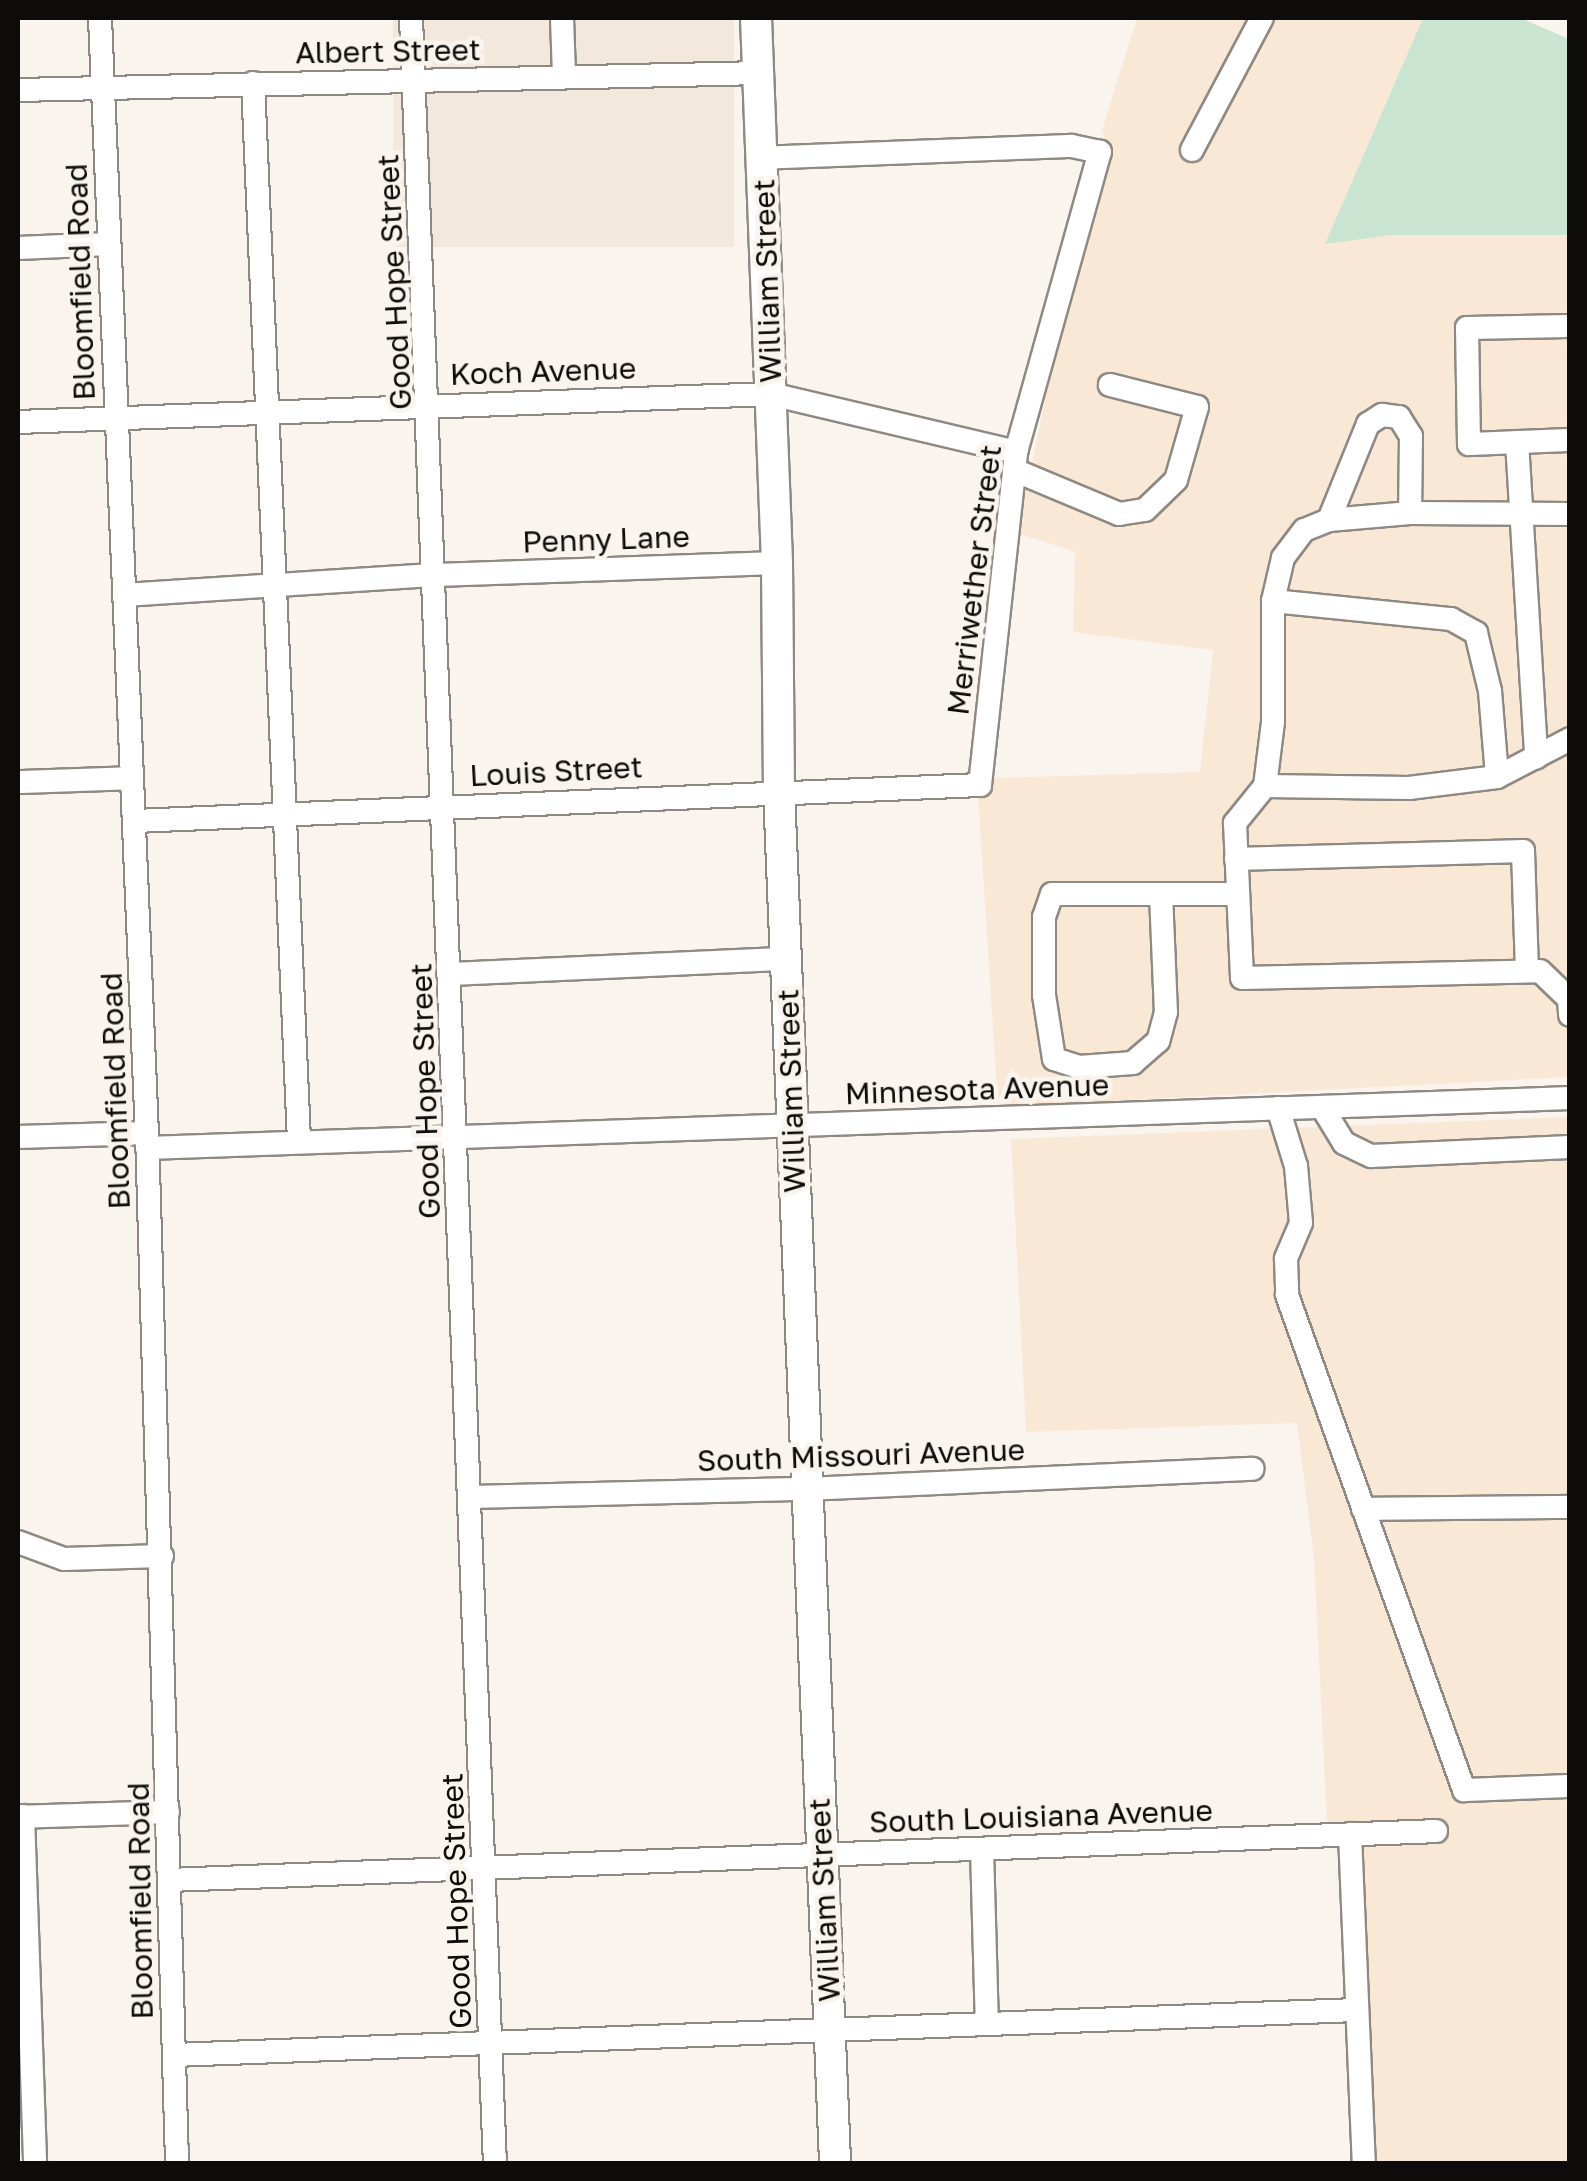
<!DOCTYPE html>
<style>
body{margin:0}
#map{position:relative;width:1587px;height:2181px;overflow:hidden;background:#faf4ee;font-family:"Golos Text",sans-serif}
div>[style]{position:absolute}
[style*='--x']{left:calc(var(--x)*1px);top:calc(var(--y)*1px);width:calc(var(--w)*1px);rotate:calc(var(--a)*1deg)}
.built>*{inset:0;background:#f3e8dc;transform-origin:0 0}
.industrial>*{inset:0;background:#fae8d7}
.green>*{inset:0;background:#c9e4d1}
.roads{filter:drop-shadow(2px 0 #8e8983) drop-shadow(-2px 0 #8e8983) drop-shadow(0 2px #8e8983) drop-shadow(0 -2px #8e8983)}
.minor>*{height:22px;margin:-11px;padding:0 11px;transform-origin:11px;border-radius:11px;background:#fff}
.major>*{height:30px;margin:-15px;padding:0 15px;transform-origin:15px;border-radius:15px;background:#fff}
span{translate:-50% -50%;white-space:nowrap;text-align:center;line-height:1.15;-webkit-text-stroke:9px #faf4ee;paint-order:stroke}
.street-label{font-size:30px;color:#0d0c0a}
.frame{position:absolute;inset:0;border:20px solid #0d0c0a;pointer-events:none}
</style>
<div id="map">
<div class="built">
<i style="left:393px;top:18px;width:341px;height:229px"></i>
</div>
<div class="industrial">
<i style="clip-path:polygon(1137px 18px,1423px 18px,1326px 243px,1391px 235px,1569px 235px,1569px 1077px,998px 1107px,978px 795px,994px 778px,1200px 772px,1213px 650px,1073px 632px,1075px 552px,1017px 533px,1050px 377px,1108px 149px,1102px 130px)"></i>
<i style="clip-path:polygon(1569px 1117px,1569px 2163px,1377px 2163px,1355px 1823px,1327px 1825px,1314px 1559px,1297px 1423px,1026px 1432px,1011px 1139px)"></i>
</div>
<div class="green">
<i style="clip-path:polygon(1423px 18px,1520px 18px,1569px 39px,1569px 235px,1391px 235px,1325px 244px)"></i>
</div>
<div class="roads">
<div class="minor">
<i style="--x:100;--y:18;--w:1116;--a:87.59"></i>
<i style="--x:147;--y:1133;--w:1031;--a:88.33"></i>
<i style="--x:411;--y:18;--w:2148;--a:87.76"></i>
<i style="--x:562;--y:18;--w:58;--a:88"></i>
<i style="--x:253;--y:83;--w:1060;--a:87.51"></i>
<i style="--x:18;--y:90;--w:741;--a:-1.31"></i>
<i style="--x:1192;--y:150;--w:149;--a:-62.1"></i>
<i style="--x:18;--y:248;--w:91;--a:-2.5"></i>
<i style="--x:1570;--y:326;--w:103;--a:178.9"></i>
<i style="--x:1467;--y:328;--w:116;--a:89"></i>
<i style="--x:1469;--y:444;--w:101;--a:-2.3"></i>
<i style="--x:18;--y:422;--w:754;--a:-2.13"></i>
<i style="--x:771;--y:394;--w:252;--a:13.3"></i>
<i style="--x:1517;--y:442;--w:316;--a:86.5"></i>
<i style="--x:1014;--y:470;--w:114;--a:22.7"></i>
<i style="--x:1119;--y:514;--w:26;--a:-9"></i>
<i style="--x:1145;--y:510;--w:43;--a:-44.1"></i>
<i style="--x:1176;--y:480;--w:76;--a:-74"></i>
<i style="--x:1197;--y:407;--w:90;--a:-165.8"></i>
<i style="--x:1570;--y:514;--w:160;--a:-179.6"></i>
<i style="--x:1410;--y:513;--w:81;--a:175.1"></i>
<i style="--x:1329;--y:520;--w:27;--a:158"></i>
<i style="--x:1304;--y:530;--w:35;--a:127"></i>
<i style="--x:1283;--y:558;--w:44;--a:103.1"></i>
<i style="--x:1273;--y:601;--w:121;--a:90"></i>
<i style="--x:1273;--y:722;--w:64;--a:97.1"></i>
<i style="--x:1265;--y:786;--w:144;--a:0.8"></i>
<i style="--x:1409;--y:788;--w:89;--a:-7.1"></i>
<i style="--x:1497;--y:777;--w:82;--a:-27.5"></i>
<i style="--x:1329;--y:520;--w:104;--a:-67.9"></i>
<i style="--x:1368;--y:424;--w:17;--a:-33"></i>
<i style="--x:1382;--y:415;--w:17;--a:7"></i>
<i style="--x:1399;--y:417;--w:22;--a:58"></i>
<i style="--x:1411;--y:436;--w:77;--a:90.7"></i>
<i style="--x:124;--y:595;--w:313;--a:-3.7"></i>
<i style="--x:436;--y:575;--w:341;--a:-2"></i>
<i style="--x:1273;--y:601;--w:179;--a:5.8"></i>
<i style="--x:1451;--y:619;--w:29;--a:29"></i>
<i style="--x:1476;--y:633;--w:60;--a:76.4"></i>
<i style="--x:1490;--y:691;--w:86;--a:85.3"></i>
<i style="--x:18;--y:782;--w:114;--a:-2"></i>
<i style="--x:1265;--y:786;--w:48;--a:129"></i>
<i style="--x:1235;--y:823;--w:155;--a:87.4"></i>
<i style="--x:1242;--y:978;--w:298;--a:-1.3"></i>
<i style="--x:1540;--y:971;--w:40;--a:44"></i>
<i style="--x:1569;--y:999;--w:16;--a:86"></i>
<i style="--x:135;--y:821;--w:846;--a:-2.44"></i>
<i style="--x:980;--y:785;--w:335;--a:-83.8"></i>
<i style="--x:1016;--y:452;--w:312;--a:-74.4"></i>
<i style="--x:1100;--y:152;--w:30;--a:-168"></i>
<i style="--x:1071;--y:146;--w:309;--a:177.8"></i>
<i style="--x:1236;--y:859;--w:287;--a:-1.6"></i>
<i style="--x:1523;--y:851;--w:120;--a:88.1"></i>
<i style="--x:1161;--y:894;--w:118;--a:87.6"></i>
<i style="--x:1166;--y:1012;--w:30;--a:105"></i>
<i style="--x:1158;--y:1041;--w:33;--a:139"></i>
<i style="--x:1133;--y:1063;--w:54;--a:175.8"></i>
<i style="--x:1079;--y:1067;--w:26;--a:-162"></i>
<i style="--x:1054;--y:1059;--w:65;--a:-98.9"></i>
<i style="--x:1044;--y:995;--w:78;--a:-90"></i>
<i style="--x:1044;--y:917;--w:24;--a:-71"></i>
<i style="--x:1052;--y:894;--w:186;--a:0"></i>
<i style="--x:451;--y:974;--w:335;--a:-2.6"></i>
<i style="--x:1322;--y:1107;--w:42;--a:58.6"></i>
<i style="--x:1344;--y:1143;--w:30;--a:26"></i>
<i style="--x:1371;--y:1156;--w:199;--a:-2.6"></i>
<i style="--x:1278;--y:1108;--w:61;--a:72.8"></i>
<i style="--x:1296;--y:1166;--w:57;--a:85"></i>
<i style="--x:1301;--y:1223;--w:39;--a:113"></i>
<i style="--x:1286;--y:1259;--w:36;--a:88"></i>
<i style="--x:1287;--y:1295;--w:526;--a:70.32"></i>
<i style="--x:1464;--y:1790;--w:106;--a:-2.2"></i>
<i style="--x:18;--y:1137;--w:129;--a:-1.8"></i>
<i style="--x:147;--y:1148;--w:1424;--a:-2.01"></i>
<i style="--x:471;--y:1497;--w:335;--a:-1.4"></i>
<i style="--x:806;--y:1489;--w:447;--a:-2.6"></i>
<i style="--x:1363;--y:1509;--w:207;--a:-0.6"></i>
<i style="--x:18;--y:1542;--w:49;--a:20.3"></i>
<i style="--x:64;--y:1559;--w:98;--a:-1.8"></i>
<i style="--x:23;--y:1816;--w:348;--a:88"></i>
<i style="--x:18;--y:1817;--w:150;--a:-1.9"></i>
<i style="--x:1350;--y:1834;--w:330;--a:87.6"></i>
<i style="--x:982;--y:1849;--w:174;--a:88.4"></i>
<i style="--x:169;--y:1880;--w:1268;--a:-2.21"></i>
<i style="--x:174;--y:2055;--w:1184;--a:-2.18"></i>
</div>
<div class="major">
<i style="--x:756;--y:18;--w:545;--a:87.79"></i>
<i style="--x:777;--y:563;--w:228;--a:89.5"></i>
<i style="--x:779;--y:791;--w:1374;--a:87.66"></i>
</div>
</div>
<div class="street-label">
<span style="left:388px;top:51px;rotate:-1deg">Albert Street</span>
<span style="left:767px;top:281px;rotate:-92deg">William Street</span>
<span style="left:80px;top:282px;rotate:-92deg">Bloomfield Road</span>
<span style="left:394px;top:282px;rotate:-93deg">Good Hope Street</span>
<span style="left:543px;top:371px;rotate:-2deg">Koch Avenue</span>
<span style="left:606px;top:539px;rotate:-2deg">Penny Lane</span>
<span style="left:974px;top:580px;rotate:-83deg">Merriwether Street</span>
<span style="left:556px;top:771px;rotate:-3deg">Louis Street</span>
<span style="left:977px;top:1089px;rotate:-2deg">Minnesota Avenue</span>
<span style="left:115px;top:1091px;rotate:-92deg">Bloomfield Road</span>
<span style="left:425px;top:1091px;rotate:-92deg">Good Hope Street</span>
<span style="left:791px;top:1091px;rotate:-92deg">William Street</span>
<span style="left:861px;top:1455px;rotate:-2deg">South Missouri Avenue</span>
<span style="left:1041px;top:1816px;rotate:-2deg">South Louisiana Avenue</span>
<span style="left:824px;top:1900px;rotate:-93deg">William Street</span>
<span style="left:140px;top:1901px;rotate:-91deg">Bloomfield Road</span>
<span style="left:456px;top:1901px;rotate:-92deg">Good Hope Street</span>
</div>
<div class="frame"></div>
</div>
